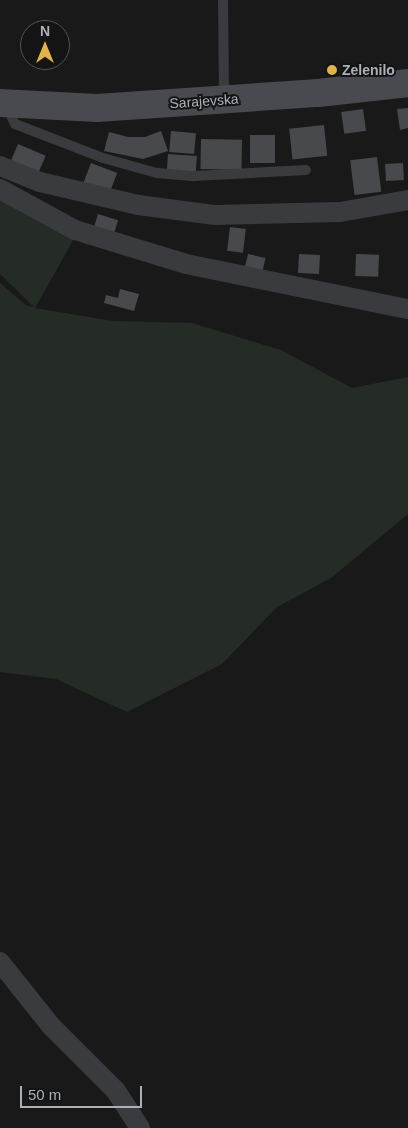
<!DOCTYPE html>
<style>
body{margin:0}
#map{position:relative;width:408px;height:1128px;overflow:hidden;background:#19191a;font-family:Arial,sans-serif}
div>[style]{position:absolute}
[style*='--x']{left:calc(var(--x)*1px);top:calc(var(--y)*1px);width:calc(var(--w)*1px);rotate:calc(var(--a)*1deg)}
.green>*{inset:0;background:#252c26}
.building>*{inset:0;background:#48494d;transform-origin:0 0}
.lane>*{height:10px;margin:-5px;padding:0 5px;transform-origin:5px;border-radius:5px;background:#3a3b3f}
.street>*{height:20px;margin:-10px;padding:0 10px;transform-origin:10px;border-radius:10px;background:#3a3b3f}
.secondary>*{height:28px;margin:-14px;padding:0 14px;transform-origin:14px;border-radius:14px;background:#484a4f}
.dots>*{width:14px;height:14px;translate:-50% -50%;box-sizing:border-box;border:2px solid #141415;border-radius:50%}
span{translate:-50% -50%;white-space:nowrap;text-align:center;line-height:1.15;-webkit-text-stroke:4px #141415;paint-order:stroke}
.poi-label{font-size:14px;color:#acb0b9;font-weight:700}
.left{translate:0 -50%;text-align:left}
.street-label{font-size:14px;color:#acb0b9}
.north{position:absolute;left:20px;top:20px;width:50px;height:50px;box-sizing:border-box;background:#141415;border:1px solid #515257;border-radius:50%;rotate:0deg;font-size:14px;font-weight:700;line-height:20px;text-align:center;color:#acb0b9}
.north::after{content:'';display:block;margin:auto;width:18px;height:22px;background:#e1b34a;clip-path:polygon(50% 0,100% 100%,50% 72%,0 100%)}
.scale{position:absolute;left:20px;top:1086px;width:122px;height:22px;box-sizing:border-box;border:2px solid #acb0b9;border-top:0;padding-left:6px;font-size:15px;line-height:18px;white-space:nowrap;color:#acb0b9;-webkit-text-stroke:4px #141415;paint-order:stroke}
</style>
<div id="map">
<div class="green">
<i style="clip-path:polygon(0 190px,75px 237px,35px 308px,113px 321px,192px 323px,281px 350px,352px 388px,408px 377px,408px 514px,331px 578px,277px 607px,222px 664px,127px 712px,56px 679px,0 672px,0 283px,27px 306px,34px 307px,0 274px)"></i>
</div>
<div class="building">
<i style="clip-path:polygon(408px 108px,408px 128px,400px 130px,397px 109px)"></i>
<i style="left:363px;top:109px;width:22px;height:22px;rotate:82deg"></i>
<i style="left:324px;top:125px;width:31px;height:35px;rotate:84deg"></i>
<i style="clip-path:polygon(161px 131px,168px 151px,143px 159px,104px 151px,109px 132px,128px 137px,145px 137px)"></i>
<i style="left:171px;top:131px;width:25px;height:21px;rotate:5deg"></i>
<i style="left:275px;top:135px;width:28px;height:25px;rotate:90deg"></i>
<i style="left:201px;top:139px;width:41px;height:30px;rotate:1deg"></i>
<i style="left:18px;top:144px;width:30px;height:22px;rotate:23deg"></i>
<i style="left:168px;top:154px;width:29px;height:16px;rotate:4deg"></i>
<i style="left:377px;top:157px;width:35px;height:27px;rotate:83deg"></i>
<i style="left:91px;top:163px;width:28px;height:23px;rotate:21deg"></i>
<i style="left:403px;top:163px;width:17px;height:18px;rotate:87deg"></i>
<i style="left:98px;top:214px;width:21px;height:19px;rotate:17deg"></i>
<i style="left:230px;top:227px;width:16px;height:24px;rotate:7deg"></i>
<i style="left:248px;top:254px;width:18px;height:16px;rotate:13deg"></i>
<i style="left:299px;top:254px;width:21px;height:19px;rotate:3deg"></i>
<i style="left:356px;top:254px;width:23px;height:22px;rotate:2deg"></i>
<i style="clip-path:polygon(120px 289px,139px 294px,134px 311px,104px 303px,106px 295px,118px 298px)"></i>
</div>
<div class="lane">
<i style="--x:223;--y:0;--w:99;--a:89.4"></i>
<i style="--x:7;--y:107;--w:19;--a:65"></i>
<i style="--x:15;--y:124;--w:94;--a:21.1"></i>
<i style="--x:103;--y:158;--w:56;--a:15.5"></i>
<i style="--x:157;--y:173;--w:37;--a:5"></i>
<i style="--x:194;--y:176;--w:112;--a:-3.1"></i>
</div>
<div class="street">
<i style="--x:0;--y:166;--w:43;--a:21.8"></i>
<i style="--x:40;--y:182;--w:101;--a:13.2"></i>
<i style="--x:138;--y:205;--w:78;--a:7.4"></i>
<i style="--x:215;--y:215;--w:125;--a:-1.4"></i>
<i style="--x:340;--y:212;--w:69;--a:-10"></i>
<i style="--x:0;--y:189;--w:85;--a:28.7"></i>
<i style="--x:75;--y:230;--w:116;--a:17"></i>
<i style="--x:186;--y:264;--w:227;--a:11.5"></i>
<i style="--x:0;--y:962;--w:82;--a:51.4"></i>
<i style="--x:51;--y:1026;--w:92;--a:45"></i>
<i style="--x:116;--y:1091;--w:44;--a:57"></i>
</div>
<div class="secondary">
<i style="--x:0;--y:103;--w:97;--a:3"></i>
<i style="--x:97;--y:108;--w:222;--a:-3.9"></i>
<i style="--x:318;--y:93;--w:91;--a:-6.3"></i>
</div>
<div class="dots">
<i style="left:332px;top:70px;background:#e1b34a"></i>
</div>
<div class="poi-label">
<span class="left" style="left:342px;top:70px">Zelenilo</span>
</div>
<div class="street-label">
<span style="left:204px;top:101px;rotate:-4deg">Sarajevska</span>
</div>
<div class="north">N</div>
<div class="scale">50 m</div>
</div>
